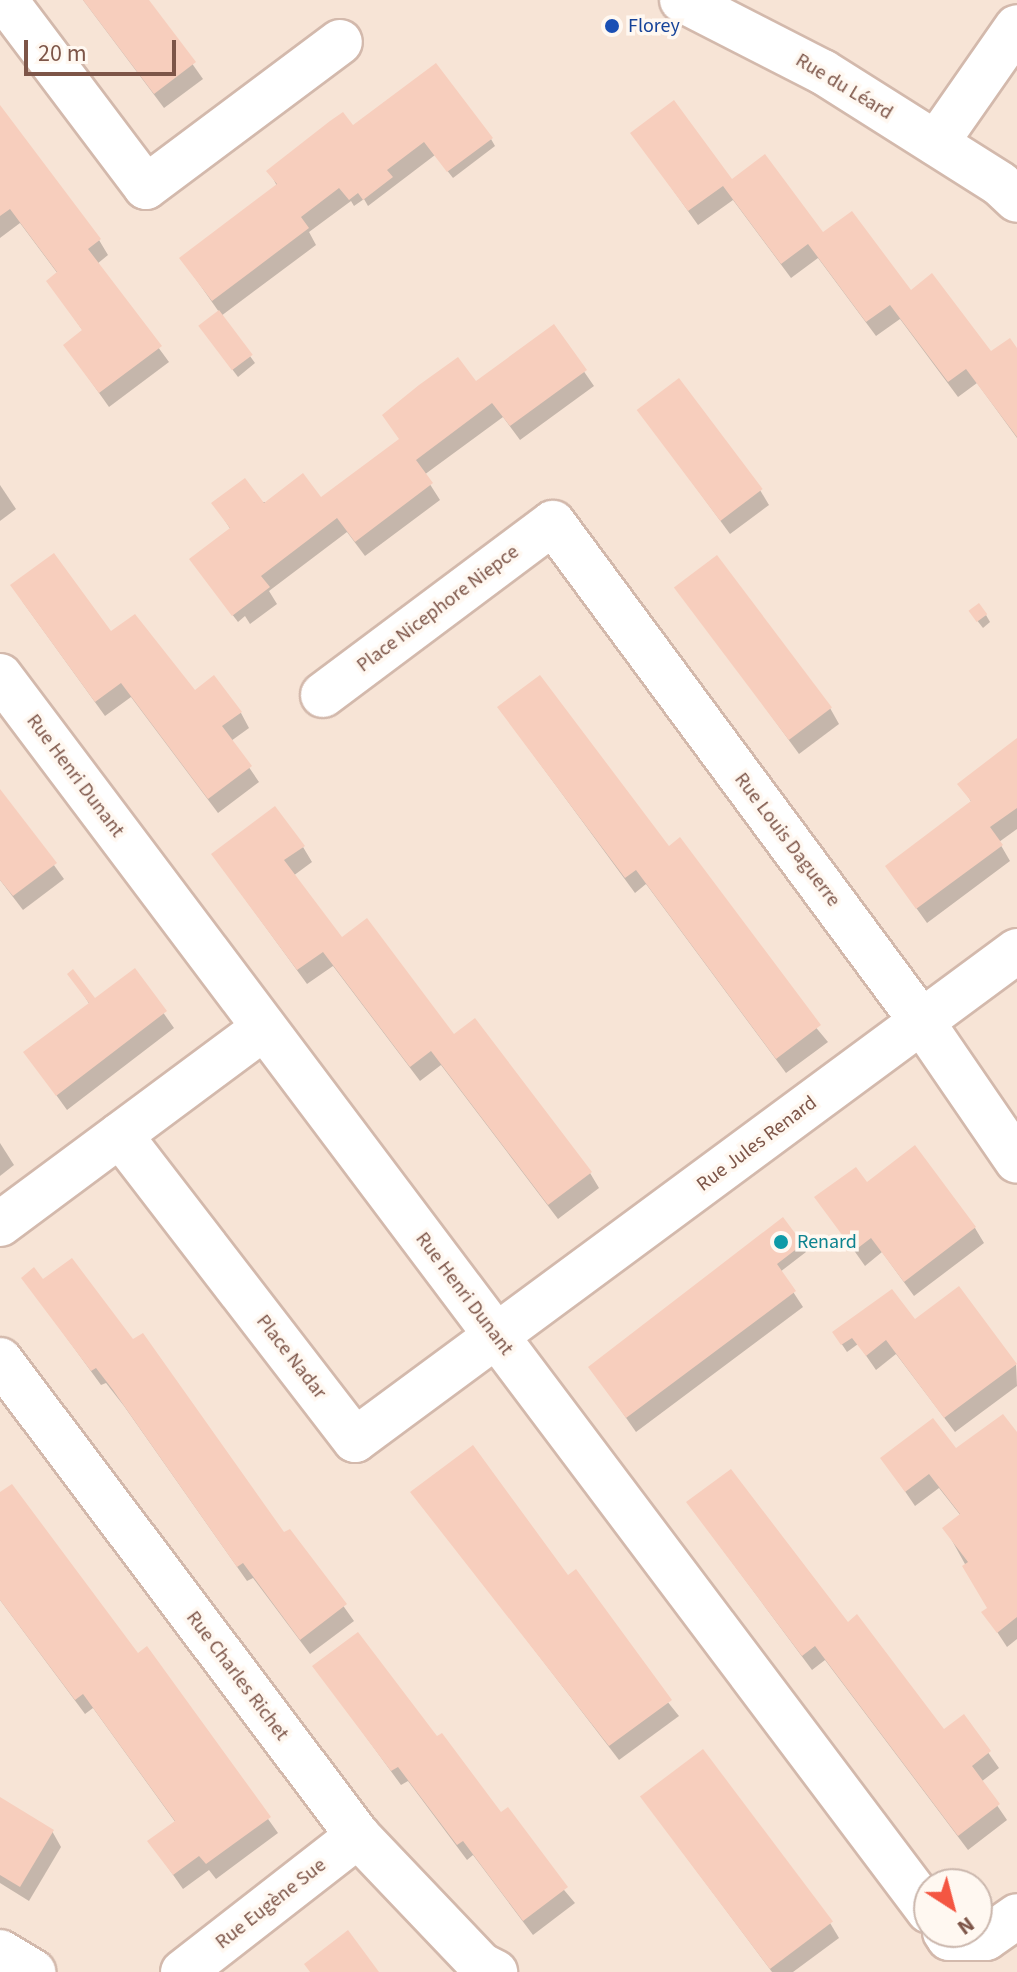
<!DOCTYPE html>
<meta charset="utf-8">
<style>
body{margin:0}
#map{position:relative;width:1017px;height:1972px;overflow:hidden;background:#fef3e8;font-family:"Source Sans 3",sans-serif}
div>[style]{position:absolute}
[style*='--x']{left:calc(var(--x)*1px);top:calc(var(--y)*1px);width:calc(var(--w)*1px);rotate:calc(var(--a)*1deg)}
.residential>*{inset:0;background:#f7e4d6}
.shadow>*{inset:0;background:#0003}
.building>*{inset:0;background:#f7cebd;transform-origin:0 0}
.roads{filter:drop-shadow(2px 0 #d3b9ac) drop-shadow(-2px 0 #d3b9ac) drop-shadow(0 2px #d3b9ac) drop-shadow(0 -2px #d3b9ac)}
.minor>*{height:44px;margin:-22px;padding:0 22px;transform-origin:22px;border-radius:22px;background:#fff}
.dots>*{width:22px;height:22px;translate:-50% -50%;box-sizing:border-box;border:4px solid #fff8f1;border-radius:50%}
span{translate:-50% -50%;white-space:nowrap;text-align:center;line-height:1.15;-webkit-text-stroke:7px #fff8f1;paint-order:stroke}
.transit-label{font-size:20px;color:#164399}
.left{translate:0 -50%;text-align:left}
.street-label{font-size:20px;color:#7d5548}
.culture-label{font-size:20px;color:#0d838f}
.north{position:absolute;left:913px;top:1868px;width:80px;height:80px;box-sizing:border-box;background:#fff8f1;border:2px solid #cbb7ad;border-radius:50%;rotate:144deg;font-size:22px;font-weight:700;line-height:32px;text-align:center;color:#7d5548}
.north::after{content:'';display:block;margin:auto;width:28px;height:36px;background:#f45642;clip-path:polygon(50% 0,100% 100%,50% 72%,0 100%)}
.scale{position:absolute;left:24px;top:40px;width:152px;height:36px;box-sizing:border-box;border:4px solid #7d5548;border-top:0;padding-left:10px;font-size:24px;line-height:28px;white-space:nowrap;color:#7d5548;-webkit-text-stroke:6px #fff8f1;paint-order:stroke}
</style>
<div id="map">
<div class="residential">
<i style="clip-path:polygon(evenodd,0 0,1017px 0,1017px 1972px,0 1972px,0 0,929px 1884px,977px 1884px,977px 1932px,929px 1932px,929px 1884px)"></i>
</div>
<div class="shadow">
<i style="clip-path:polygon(83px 0,147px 0,203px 79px,164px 108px)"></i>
<i style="clip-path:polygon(0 108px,99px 240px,108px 255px,97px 264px,169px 362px,109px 407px,65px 345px,83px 331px,48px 281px,58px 274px,20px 223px,0 238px)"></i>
<i style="clip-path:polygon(352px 128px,491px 139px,495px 146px,453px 178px,435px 155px,368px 206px,364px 199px,354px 206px,351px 201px,309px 232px,316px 245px,221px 316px,255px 363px,238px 377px,205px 333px,219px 312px,181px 258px,277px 186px,269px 171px)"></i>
<i style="clip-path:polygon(633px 134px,823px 235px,990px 354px,1017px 351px,1017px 438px,977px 383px,958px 397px,900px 319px,876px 336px,818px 258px,791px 278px,733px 200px,698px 225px)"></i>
<i style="clip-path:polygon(553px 327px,594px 386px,520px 440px,503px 417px,424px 475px,440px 500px,365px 556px,347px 532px,269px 591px,277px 604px,250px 624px,245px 616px,238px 622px,196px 567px,231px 530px,214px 504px,321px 500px)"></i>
<i style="clip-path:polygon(639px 410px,760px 490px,769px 505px,730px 534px)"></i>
<i style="clip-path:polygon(0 485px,16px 509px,0 521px)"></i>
<i style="clip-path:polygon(677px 587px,830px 708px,839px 724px,799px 754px)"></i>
<i style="clip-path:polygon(22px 601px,111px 634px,194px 692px,241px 713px,249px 728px,231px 741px,259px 782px,218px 813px,131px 697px,105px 716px)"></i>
<i style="clip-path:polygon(986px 615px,990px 622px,983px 628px,976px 619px)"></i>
<i style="clip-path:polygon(499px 708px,668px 849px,828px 1042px,786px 1073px,646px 884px,635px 893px)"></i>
<i style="clip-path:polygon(1017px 741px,1017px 829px,999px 842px,1010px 861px,927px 923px,887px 867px,972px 803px,960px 784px)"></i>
<i style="clip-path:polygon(0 791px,64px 879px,23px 910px,0 880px)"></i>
<i style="clip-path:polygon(303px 847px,312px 862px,293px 876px,341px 940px,454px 1037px,590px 1173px,599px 1188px,558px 1219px,441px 1065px,420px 1081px,333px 966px,307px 984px,213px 855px)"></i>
<i style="clip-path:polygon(134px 971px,174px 1028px,67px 1110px,26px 1053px,90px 1005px,70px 974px,95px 1001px)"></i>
<i style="clip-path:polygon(0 1143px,14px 1165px,0 1176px)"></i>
<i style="clip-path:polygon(866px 1185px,975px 1228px,984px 1243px,914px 1296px,882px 1252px,865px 1266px,817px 1198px)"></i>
<i style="clip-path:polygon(802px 1245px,806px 1252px,780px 1272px,803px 1307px,636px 1432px,591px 1368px)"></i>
<i style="clip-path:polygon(23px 1278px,284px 1535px,290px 1531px,354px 1621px,310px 1654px,253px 1578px,247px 1581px,124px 1406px,106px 1383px,101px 1385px)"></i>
<i style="clip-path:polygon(914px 1322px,1016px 1365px,1017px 1386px,955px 1432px,896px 1354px,876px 1370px,858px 1344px,847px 1352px,839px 1340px)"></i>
<i style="clip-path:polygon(1017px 1435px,1017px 1639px,1007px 1647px,984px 1612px,990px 1609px,945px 1528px,961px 1516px,939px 1488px,915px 1506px,883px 1459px,956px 1451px)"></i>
<i style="clip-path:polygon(413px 1492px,568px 1578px,679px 1716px,619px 1760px)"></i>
<i style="clip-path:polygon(0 1495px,138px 1656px,147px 1649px,278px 1833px,216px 1879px,209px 1870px,183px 1889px,150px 1842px,176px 1823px,93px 1708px,85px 1714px,0 1600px)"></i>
<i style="clip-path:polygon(688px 1503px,848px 1624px,944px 1732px,963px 1717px,999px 1768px,981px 1782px,1007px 1820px,968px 1850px,825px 1660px,812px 1670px)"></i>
<i style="clip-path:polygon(315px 1667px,437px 1739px,575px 1903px,533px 1935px,473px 1855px,467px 1860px,408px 1781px,401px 1785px)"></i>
<i style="clip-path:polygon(0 1799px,52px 1831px,61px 1847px,29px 1901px,0 1883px)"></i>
<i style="clip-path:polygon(652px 1811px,830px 1923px,839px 1938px,793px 1972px,772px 1972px)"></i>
</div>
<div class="building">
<i style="clip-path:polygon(83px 0,149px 0,196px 62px,154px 94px)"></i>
<i style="clip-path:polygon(436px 63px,493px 138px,447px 172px,424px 142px,387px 170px,393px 177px,363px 200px,358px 193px,349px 200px,339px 188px,301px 217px,309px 228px,212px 301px,179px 258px,277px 184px,266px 171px,330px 121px,343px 112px,353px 125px)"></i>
<i style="clip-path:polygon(674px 100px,732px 179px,765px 154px,823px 232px,852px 211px,911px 290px,932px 273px,991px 351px,1010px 338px,1017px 348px,1017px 437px,966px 369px,948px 382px,890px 305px,866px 322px,808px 244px,781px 264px,723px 186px,688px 211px,630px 133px)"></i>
<i style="clip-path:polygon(0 105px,101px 239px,88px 249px,162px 346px,99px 393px,63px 345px,82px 330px,46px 281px,57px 272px,10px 209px,0 216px)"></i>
<i style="left:219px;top:310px;width:56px;height:26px;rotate:53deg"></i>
<i style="clip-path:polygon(554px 324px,587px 370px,510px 426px,492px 403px,416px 460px,433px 483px,355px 542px,337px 518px,261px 576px,270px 587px,232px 616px,189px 559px,230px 528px,211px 503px,245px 478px,264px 503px,303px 473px,321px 497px,399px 439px,382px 415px,419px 385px,458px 357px,476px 381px)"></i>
<i style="left:679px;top:378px;width:139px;height:53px;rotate:53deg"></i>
<i style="clip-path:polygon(54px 553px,111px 631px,135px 614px,195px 690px,214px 675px,242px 712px,222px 726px,252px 766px,208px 799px,121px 683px,95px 702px,10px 585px)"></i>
<i style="left:717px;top:555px;width:191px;height:54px;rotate:53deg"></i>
<i style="left:979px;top:603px;width:14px;height:13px;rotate:54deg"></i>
<i style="clip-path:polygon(540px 675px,669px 846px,680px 837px,821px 1025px,776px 1059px,636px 870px,625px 878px,497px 707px)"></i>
<i style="clip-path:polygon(1017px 738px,1017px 808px,990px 827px,1003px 845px,916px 909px,885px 866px,971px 801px,957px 784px)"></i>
<i style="clip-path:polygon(0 789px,57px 863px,13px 896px,0 880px)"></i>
<i style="clip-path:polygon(275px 806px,305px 846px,284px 860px,342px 937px,367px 918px,454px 1034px,475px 1018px,592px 1172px,548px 1205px,431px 1051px,410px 1067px,323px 952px,297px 970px,211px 854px)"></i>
<i style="clip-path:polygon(135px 968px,167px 1011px,56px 1096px,23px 1052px,89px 1003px,67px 974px,73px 969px,95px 998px)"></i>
<i style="clip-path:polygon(915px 1145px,976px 1227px,904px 1282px,871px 1238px,854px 1251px,814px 1197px,856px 1167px,867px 1182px)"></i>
<i style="clip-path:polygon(783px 1217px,803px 1244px,777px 1264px,796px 1291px,626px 1418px,588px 1367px)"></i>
<i style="clip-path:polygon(72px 1258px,133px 1339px,143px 1333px,284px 1532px,290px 1529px,347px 1604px,300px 1640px,243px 1563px,237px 1567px,113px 1390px,96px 1368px,91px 1371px,21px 1278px,34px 1267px,43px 1279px)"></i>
<i style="clip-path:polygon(959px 1286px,1017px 1364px,944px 1418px,886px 1340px,866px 1356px,852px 1338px,841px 1345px,832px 1332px,892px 1289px,915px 1319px)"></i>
<i style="clip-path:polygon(1003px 1414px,1017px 1432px,1017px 1617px,997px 1633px,981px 1612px,987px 1608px,962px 1566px,968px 1562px,942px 1528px,960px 1514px,929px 1474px,905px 1492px,880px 1458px,933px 1418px,956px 1448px)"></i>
<i style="clip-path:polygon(473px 1445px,568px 1575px,576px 1569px,672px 1700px,609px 1746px,410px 1492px)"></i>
<i style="clip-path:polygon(731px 1469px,848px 1622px,857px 1614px,944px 1729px,964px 1714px,991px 1751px,972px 1766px,1000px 1804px,958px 1836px,815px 1646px,802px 1656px,686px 1502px)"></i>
<i style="clip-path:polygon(12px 1484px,138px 1653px,147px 1646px,271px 1817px,206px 1864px,199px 1856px,173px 1875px,147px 1841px,175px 1821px,83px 1694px,75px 1700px,0 1600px,0 1492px)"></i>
<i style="clip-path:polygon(358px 1632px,437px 1736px,442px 1733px,501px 1812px,508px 1807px,568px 1887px,523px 1921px,463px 1841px,457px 1845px,398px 1767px,391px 1771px,312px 1666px)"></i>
<i style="left:703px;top:1749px;width:216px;height:79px;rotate:53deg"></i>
<i style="clip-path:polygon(0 1797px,54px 1830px,20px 1887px,0 1875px)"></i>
<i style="clip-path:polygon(348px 1930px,379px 1972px,310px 1972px,304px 1964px)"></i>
</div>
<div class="roads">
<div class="minor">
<i style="--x:5;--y:0;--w:234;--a:53"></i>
<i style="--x:146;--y:187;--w:242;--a:-36.8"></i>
<i style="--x:682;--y:0;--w:158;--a:27.1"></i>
<i style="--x:823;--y:72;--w:209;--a:32.3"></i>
<i style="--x:1000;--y:184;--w:23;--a:43"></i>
<i style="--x:936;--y:143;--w:141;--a:-55.1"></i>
<i style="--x:0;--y:676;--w:1545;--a:53.05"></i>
<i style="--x:323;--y:695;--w:287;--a:-36.8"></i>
<i style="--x:553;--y:523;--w:621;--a:53.52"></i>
<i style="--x:922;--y:1022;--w:168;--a:55.6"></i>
<i style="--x:120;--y:1135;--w:385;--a:52.4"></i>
<i style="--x:355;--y:1440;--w:823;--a:-36.45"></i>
<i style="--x:0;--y:1224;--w:329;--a:-36.6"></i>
<i style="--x:0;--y:1360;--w:596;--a:53.05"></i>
<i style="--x:358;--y:1836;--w:178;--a:46.4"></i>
<i style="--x:481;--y:1965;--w:16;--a:27"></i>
<i style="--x:945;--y:1932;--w:7;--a:56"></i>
<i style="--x:949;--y:1938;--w:37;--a:0"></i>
<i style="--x:986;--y:1938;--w:38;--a:-35"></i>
<i style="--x:0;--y:1952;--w:39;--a:31"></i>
<i style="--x:183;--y:1972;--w:222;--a:-37.9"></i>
</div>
</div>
<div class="dots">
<i style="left:612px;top:26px;background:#1a4fb4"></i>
<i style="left:781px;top:1242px;background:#0f9aa8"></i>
</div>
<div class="transit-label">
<span class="left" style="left:628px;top:26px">Florey</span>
</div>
<div class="street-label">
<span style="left:844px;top:87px;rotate:31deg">Rue du Léard</span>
<span style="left:438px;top:609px;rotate:-37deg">Place Nicephore Niepce</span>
<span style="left:75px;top:776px;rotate:53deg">Rue Henri Dunant</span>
<span style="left:787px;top:840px;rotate:53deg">Rue Louis Daguerre</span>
<span style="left:757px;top:1144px;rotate:-37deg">Rue Jules Renard</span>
<span style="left:464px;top:1294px;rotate:53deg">Rue Henri Dunant</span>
<span style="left:291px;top:1357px;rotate:52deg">Place Nadar</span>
<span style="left:237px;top:1676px;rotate:53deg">Rue Charles Richet</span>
<span style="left:271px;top:1904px;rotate:-38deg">Rue Eugène Sue</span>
</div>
<div class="culture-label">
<span class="left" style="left:797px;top:1242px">Renard</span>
</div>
<div class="north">N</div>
<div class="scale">20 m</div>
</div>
